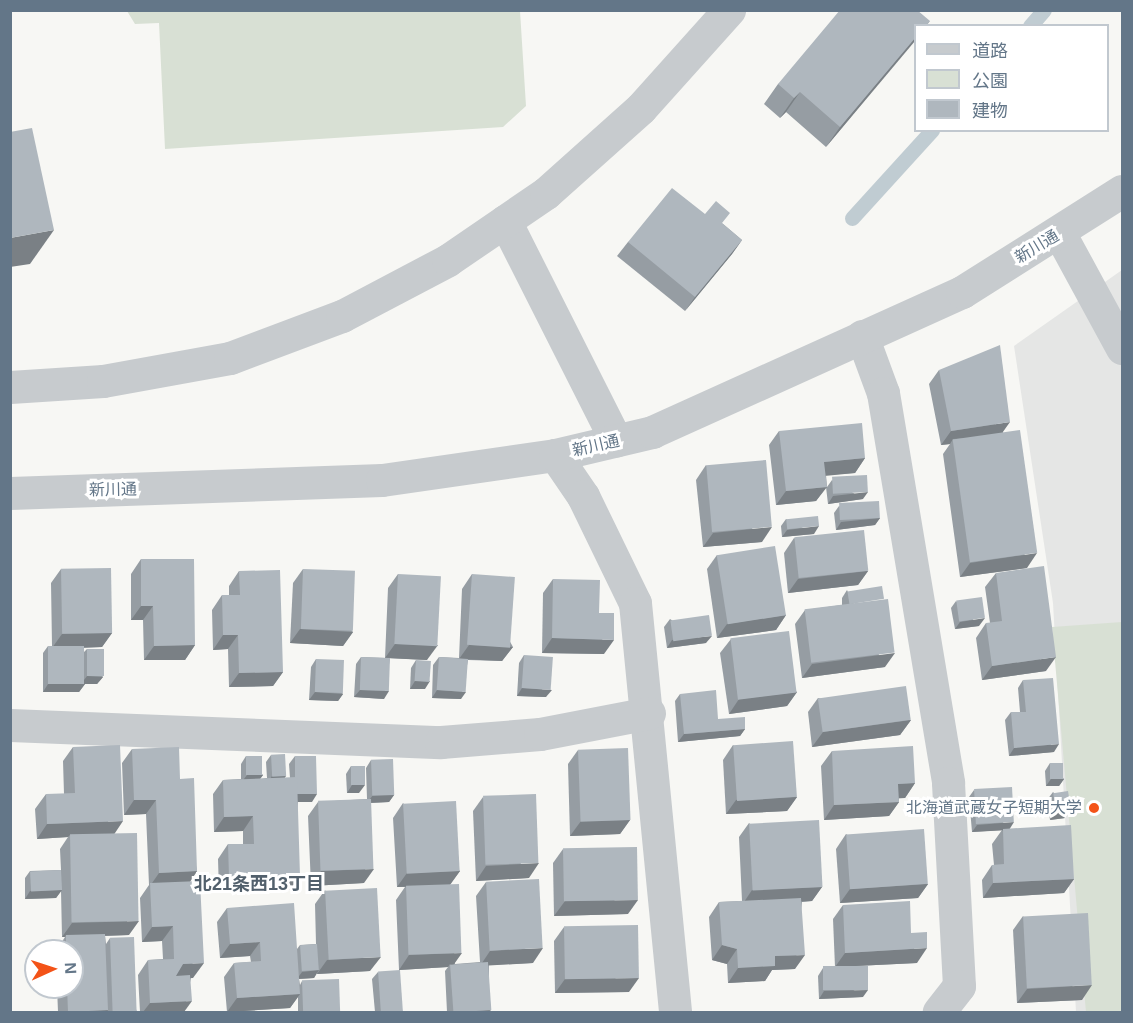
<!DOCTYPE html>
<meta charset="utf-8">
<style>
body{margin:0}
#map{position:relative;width:1133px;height:1023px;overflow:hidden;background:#f7f7f4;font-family:Arial,"Noto Sans JP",sans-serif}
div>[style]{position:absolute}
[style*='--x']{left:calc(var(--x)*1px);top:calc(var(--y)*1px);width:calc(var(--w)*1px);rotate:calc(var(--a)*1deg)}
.built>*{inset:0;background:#e5e6e5}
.green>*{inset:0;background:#d8e0d4}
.stream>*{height:15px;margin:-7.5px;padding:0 7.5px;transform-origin:7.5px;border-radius:7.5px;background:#c0ccd2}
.minor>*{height:33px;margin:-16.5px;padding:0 16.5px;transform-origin:16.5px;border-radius:16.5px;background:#c7cbce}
.wall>*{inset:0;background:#969da3}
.shaded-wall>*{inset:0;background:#7a8085}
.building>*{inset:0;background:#afb7be;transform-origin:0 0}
.dots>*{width:16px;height:16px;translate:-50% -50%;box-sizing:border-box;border:3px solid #fff;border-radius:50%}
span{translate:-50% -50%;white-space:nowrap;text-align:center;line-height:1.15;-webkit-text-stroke:6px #fff;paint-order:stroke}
.street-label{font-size:16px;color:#637688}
.poi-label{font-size:16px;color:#637688}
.right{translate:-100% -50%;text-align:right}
.neighbourhood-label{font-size:18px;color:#52606c;font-weight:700}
.frame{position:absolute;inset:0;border:12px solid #637688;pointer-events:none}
.legend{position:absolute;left:914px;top:24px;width:195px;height:108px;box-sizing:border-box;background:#fff;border:2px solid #c1c8cf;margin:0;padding:8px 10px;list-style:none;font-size:18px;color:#637688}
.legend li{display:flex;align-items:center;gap:12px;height:30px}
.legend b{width:30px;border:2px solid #c1c8cf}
.north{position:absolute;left:24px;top:939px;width:60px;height:60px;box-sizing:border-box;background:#fff;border:2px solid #c1c8cf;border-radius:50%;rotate:87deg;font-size:16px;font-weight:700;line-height:24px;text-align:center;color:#637688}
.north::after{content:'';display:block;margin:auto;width:21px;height:27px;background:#f35318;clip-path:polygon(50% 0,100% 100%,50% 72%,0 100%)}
</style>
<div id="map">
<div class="built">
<i style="clip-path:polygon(1122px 270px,1122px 1012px,1076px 1012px,1053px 603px,1014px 346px)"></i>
</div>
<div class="green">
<i style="clip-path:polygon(127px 11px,520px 11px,526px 106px,503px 127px,165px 149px,159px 23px,135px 24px)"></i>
<i style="clip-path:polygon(1122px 622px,1122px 1012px,1086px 1012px,1052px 627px)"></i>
</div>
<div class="stream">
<i style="--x:1030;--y:26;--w:21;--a:-49"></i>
<i style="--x:852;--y:218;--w:119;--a:-47.7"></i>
</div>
<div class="minor">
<i style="--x:505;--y:221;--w:246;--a:63.2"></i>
<i style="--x:1060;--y:234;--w:130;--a:61.5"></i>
<i style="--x:862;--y:336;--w:61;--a:69.8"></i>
<i style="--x:883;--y:393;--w:395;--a:80.5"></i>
<i style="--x:948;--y:783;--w:203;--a:86.9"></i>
<i style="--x:959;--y:986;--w:33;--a:128"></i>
<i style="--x:10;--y:387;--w:93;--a:-3.7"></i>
<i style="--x:103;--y:381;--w:129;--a:-10.3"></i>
<i style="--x:230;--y:358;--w:120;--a:-20.6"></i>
<i style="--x:342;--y:316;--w:120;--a:-27.8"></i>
<i style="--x:448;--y:260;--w:119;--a:-34.4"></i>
<i style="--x:546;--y:193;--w:127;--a:-41.8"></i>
<i style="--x:641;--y:108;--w:132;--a:-48.1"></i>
<i style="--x:555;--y:455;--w:50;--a:55.7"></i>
<i style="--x:583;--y:496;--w:119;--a:64.1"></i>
<i style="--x:635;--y:603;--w:411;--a:84.4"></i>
<i style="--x:10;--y:493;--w:372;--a:-2"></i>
<i style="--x:382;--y:480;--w:175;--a:-8.2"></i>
<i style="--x:555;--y:455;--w:100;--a:-13.3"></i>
<i style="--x:652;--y:432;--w:340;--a:-24.3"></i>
<i style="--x:962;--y:292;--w:189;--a:-32.3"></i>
<i style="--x:10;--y:725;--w:431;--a:2.3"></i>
<i style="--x:441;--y:742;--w:99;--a:-4.6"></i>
<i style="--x:540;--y:734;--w:111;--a:-10.9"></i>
</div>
<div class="wall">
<i style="clip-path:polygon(930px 21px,826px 147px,786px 112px,780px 118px,764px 104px,778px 84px)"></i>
<i style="clip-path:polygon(705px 214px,723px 224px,742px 240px,732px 254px,685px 311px,617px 256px,628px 242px)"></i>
<i style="clip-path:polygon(939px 370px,1003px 432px,1027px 568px,960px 577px,943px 454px,950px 444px,941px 445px,929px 384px)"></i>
<i style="clip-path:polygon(779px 431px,865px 458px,855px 473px,826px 475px,827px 487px,832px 480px,863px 499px,828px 504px,826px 487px,816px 501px,776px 505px,769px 445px)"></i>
<i style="clip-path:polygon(706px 465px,762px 542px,703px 547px,696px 480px)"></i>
<i style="clip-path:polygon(839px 506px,880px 518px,875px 525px,836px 530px,834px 513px)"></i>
<i style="clip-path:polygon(786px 519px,814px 534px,782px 537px,781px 526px)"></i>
<i style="clip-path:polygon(794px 538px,868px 571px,858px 585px,788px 593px,784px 553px)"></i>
<i style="clip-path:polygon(717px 555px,786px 615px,776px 630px,717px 638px,707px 569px)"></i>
<i style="clip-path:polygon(141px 559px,195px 645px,185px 660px,144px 660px,143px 620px,131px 620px,131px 574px)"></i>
<i style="clip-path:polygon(61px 569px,112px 633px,102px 647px,84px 648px,84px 652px,87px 649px,103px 677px,97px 684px,85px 684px,79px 692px,43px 692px,43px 653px,48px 646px,52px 646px,51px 583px)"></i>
<i style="clip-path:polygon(303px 569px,353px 632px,343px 646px,290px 643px,293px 583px)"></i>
<i style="clip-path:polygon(239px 571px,283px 672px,273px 686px,229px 687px,228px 649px,213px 650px,212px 610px,222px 595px,229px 595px,229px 586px)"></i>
<i style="clip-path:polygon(996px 573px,1046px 671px,982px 680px,976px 638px,986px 623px,990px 623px,985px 587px)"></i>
<i style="clip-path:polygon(398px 574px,427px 660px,390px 658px,384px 699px,354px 697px,356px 664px,361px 657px,385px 658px,388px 588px)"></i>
<i style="clip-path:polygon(472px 574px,513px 647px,502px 661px,468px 660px,461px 699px,432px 698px,433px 665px,439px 657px,459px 658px,462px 589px)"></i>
<i style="clip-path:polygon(553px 579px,599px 613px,604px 654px,542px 653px,543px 593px)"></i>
<i style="clip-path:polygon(847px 590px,885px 667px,802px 678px,795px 624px,805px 610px,842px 605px,842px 598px)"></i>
<i style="clip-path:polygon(956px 601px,979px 626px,955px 629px,951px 608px)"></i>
<i style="clip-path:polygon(670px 619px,706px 643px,667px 648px,664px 627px)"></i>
<i style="clip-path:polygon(731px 639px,797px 692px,787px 706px,729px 714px,720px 653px)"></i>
<i style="clip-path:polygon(524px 655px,546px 697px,517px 696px,519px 663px)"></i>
<i style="clip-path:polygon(316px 659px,343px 694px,338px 701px,309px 700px,311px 667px)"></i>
<i style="clip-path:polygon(416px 660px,425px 689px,410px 689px,411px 668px)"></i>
<i style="clip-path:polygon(1023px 680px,1054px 752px,1009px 756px,1005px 720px,1011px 712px,1020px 712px,1018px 688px)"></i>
<i style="clip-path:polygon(680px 694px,718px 719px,745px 729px,740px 736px,678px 742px,675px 701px)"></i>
<i style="clip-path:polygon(818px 698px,911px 720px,900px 735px,812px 747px,808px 712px)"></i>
<i style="clip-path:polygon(733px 745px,797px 797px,787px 811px,726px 814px,723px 760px)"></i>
<i style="clip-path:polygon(73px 747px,114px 834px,129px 935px,105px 936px,106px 944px,110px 938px,137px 1012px,58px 1012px,57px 987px,72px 987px,72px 951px,56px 951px,65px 937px,62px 937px,61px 891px,56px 898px,25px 899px,25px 878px,30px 871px,61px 870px,60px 849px,68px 837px,37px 839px,35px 809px,46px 794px,64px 794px,63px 761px)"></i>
<i style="clip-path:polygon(132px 749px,180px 779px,197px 871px,190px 882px,193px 978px,191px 978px,184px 1012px,140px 1012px,138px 975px,148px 960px,163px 959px,162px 941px,142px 942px,140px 898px,149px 885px,146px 814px,124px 815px,122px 763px)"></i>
<i style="clip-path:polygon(578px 750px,630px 820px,620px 834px,570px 836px,568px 764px)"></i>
<i style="clip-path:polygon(832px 751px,915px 783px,905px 798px,899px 798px,899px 802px,889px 816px,824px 820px,821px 766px)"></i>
<i style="clip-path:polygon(271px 755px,285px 778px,290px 778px,289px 764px,295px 756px,312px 802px,298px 802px,290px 890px,219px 892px,218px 859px,228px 844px,243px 844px,243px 831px,214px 832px,213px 794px,223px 780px,241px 779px,241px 764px,246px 756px,263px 775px,260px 779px,267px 778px,266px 762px)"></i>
<i style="clip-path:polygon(371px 760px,394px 795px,389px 802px,371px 803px,364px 883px,311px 886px,308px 816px,318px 802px,367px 799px,366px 768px)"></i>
<i style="clip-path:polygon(1050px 763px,1064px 779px,1059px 786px,1046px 786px,1045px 771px)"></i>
<i style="clip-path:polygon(351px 766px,359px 793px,347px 793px,346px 774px)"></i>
<i style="clip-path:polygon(974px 790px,1009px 829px,1074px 879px,1064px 893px,983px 898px,982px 880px,992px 865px,994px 865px,992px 844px,1002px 830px,972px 832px,969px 797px)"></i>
<i style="clip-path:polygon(1053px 792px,1071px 810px,1065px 818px,1050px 820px,1047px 800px)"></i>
<i style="clip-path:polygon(483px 797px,529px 878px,476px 881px,473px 811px)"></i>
<i style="clip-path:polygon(403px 803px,460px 871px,450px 884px,455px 964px,480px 962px,476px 896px,486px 882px,533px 963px,489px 965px,489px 1012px,447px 1012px,445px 971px,448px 967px,399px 970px,396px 900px,405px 887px,397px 887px,393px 818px)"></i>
<i style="clip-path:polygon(749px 823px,822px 887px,812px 901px,802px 902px,795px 969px,772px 970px,765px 981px,728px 983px,727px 964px,712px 960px,709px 917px,719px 902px,742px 901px,739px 837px)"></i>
<i style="clip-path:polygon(846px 834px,928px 884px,918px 898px,840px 903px,836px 849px)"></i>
<i style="clip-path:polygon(563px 849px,628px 914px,554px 916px,553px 863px)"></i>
<i style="clip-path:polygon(325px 890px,370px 971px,317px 974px,317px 972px,314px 978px,299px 979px,300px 985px,302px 981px,340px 1012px,298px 1012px,298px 997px,290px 1008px,227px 1012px,224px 977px,234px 963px,251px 962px,250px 956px,220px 958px,217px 922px,227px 908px,297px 949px,300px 945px,316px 944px,315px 904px)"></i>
<i style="clip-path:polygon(843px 905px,911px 933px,917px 963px,835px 967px,833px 919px)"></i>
<i style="clip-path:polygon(1023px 916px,1082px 1000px,1017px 1003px,1013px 930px)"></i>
<i style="clip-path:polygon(564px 927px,629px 992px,555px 993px,554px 941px)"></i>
<i style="clip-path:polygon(823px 968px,863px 997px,819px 999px,818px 976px)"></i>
<i style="clip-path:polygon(378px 972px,403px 1012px,375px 1012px,372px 979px)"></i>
</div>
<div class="shaded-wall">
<i style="clip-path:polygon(915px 38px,915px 41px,826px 147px,840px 127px)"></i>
<i style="clip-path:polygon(800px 92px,786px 112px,780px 118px,794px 98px)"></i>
<i style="clip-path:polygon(54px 230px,30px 264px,10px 267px,10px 238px)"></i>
<i style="clip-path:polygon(742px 240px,732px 254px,685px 311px,695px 297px)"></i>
<i style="clip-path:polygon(1010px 422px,1000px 436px,953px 439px,950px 444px,941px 445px,951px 431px)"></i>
<i style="clip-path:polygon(865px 458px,855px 473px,814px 477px,824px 462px)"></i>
<i style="clip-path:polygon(827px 487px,816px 501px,776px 505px,786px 491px)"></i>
<i style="clip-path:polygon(868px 492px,863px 499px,828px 504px,833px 496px)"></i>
<i style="clip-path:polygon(880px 518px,875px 525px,836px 530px,841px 522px)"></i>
<i style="clip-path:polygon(819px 526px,814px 534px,782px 537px,787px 530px)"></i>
<i style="clip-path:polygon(772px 527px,762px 542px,703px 547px,713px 533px)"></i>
<i style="clip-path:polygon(1037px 553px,1027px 568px,960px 577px,970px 563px)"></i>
<i style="clip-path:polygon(868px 571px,858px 585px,788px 593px,798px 579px)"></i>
<i style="clip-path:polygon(141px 606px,153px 606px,143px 620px,131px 620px)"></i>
<i style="clip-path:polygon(786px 615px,776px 630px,717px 638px,727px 624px)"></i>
<i style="clip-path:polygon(985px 618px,979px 626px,955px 629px,960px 622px)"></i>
<i style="clip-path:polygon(300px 629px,353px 632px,343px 646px,290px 643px)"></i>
<i style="clip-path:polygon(112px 633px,102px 647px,52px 648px,62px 634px)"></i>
<i style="clip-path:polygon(223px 635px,238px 635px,228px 649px,213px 650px)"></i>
<i style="clip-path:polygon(712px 636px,706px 643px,667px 648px,672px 640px)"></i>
<i style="clip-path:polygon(552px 638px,614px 640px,604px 654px,542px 653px)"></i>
<i style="clip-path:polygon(395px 644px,438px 645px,427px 660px,385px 658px)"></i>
<i style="clip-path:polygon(195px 645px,185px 660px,144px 660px,154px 646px)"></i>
<i style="clip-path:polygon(469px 645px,513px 647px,502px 661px,459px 659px)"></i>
<i style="clip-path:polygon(895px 653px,885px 667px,802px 678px,812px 664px)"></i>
<i style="clip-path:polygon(1056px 657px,1046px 671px,982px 680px,992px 666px)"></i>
<i style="clip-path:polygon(283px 672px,273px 686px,229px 687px,239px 673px)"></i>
<i style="clip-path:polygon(87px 676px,103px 677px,97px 684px,81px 684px)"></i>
<i style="clip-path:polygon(415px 681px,430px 681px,425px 689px,410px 689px)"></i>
<i style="clip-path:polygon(48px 684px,85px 684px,79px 692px,43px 692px)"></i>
<i style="clip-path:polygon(522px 688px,552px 690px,546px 697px,517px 696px)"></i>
<i style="clip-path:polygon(360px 690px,389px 691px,384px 699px,354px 697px)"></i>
<i style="clip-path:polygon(437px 690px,466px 692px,461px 699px,432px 698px)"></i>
<i style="clip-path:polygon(315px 692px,343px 694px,338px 701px,309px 700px)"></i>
<i style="clip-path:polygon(797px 692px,787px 706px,729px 714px,739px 699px)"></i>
<i style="clip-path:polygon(911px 720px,900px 735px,812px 747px,823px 732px)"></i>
<i style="clip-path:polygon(745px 729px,740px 736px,678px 742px,684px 734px)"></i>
<i style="clip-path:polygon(1059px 744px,1054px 752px,1009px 756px,1014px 748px)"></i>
<i style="clip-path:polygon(247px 775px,263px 775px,257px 783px,241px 783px)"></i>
<i style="clip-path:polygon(272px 776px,286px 776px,281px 783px,267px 784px)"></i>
<i style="clip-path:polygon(1051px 779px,1064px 779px,1059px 786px,1046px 786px)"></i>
<i style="clip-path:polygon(915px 783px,905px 798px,888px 799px,898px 784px)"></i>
<i style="clip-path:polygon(352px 785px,365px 785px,359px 793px,347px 793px)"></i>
<i style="clip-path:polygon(295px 794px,317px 794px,312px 802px,290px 802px)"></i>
<i style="clip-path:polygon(373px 795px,394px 795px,389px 802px,367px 803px)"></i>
<i style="clip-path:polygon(797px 797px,787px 811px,726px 814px,736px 800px)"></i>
<i style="clip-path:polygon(134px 800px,156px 800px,146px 814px,124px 815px)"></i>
<i style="clip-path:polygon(899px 802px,889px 816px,824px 820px,834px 805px)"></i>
<i style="clip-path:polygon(1071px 810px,1065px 818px,1050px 820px,1055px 812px)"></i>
<i style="clip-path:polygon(253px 816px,243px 831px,214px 832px,224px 817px)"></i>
<i style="clip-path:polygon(630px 820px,620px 834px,570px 836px,581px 821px)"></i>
<i style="clip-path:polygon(123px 821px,113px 836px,70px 835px,68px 837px,37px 839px,47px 824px)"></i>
<i style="clip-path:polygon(1014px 822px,1009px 830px,972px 832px,977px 825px)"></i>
<i style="clip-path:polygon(539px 863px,529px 878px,476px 881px,486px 866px)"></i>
<i style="clip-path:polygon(374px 869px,364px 883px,311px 886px,321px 871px)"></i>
<i style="clip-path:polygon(197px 871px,187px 886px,150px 886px,159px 873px)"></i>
<i style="clip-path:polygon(460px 871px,450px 885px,397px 887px,407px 873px)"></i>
<i style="clip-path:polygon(300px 876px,290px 890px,219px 892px,229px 877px)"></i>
<i style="clip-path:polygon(1074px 879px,1064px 893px,983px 898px,993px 883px)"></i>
<i style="clip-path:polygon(928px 884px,918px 898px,840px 903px,850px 889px)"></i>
<i style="clip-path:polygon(822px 887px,812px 901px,742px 905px,752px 890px)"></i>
<i style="clip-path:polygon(62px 890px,56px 898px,25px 899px,30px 891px)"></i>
<i style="clip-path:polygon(638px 900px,628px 914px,554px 916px,565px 901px)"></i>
<i style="clip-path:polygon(139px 921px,129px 935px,66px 937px,66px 935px,65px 937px,62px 937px,72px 923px)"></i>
<i style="clip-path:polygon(173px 926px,162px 941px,142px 942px,152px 927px)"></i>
<i style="clip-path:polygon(260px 942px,250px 956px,220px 958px,230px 944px)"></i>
<i style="clip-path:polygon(722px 945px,737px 949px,727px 964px,712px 960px)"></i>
<i style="clip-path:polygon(543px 948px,533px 963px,480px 966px,490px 951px)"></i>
<i style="clip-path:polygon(927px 948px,917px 963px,835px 967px,845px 953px)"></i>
<i style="clip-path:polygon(462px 953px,452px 967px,450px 964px,448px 967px,399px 970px,409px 955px)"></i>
<i style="clip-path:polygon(805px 955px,795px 969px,772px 970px,765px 981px,728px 983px,738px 968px,775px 956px)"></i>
<i style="clip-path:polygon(381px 957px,370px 971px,317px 974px,327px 960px)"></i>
<i style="clip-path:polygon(204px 963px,193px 978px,173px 979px,183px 964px)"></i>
<i style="clip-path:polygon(319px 970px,314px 978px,297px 979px,302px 972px)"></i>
<i style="clip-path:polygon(639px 978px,629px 992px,555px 993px,565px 979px)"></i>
<i style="clip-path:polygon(1092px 985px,1082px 1000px,1017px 1003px,1027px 989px)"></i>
<i style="clip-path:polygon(868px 990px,863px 997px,819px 999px,824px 991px)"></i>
<i style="clip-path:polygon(300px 994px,290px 1008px,227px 1012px,237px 998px)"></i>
<i style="clip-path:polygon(192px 1001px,184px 1012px,143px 1012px,150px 1003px)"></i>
<i style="clip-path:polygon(108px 1010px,107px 1012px,68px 1012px)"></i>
<i style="clip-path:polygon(491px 1010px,489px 1012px,452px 1012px)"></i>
</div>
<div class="building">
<i style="clip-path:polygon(840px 10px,917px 10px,930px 21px,926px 26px,915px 26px,915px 38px,840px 127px,800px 92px,794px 98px,778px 84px)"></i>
<i style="clip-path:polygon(32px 128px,54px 230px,10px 238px,10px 132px)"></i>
<i style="clip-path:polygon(672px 188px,705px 214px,716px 201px,730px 213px,722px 223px,742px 240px,695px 297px,628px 242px)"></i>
<i style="clip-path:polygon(1000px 345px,1010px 422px,951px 431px,939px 370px)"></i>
<i style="clip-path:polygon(862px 423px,865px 458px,824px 462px,827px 487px,786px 491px,779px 431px)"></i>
<i style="left:1020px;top:430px;width:124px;height:68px;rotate:82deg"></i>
<i style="left:766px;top:460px;width:67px;height:60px;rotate:85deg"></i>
<i style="left:867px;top:475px;width:17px;height:35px;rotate:87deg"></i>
<i style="left:879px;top:501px;width:17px;height:40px;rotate:87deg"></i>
<i style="left:818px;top:516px;width:10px;height:32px;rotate:84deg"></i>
<i style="left:864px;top:530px;width:41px;height:70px;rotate:84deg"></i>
<i style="left:775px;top:546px;width:70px;height:59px;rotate:81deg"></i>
<i style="clip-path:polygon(141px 559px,194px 559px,195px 645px,154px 646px,153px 606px,141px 606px)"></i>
<i style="clip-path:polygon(1044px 566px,1056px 657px,992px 666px,986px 623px,1002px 621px,996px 573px)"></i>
<i style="left:111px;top:568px;width:65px;height:50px;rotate:89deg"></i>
<i style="left:303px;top:569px;width:52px;height:60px;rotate:2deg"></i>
<i style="clip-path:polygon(280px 570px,283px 672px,239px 673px,238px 635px,223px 635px,222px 595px,240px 595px,239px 571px)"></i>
<i style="left:398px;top:574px;width:43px;height:70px;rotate:3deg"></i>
<i style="left:472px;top:574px;width:43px;height:71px;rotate:4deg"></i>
<i style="clip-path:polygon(553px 579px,600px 580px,599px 613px,614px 613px,614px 640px,552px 638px)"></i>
<i style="left:882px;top:586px;width:13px;height:35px;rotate:81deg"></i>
<i style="left:982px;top:597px;width:21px;height:26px;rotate:82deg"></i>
<i style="left:888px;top:599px;width:54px;height:84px;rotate:83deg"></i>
<i style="left:709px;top:615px;width:21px;height:39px;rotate:82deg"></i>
<i style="left:789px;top:631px;width:62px;height:59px;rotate:83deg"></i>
<i style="left:48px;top:646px;width:36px;height:38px"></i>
<i style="left:87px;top:649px;width:17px;height:27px"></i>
<i style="left:524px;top:655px;width:29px;height:33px;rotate:4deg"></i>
<i style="left:361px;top:657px;width:29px;height:33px;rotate:2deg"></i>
<i style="left:439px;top:657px;width:29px;height:33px;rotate:4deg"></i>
<i style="left:316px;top:659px;width:28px;height:33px;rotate:2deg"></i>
<i style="left:416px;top:660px;width:15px;height:21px;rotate:4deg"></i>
<i style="clip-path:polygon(1053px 678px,1059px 744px,1014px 748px,1011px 712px,1026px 712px,1023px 680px)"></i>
<i style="left:906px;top:686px;width:34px;height:89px;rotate:82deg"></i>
<i style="clip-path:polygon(716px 690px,718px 719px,745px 717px,745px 729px,684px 734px,680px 694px)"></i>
<i style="left:793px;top:741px;width:56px;height:60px;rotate:86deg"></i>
<i style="clip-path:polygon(120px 745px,123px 821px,47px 824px,46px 794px,75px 793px,73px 747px)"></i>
<i style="clip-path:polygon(913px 746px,915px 783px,898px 784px,899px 802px,834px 805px,832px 751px)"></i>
<i style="clip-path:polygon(179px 747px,180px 779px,194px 778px,197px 871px,159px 873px,156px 800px,134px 800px,132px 749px)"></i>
<i style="left:628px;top:748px;width:72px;height:50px;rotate:88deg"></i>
<i style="left:285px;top:754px;width:22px;height:14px;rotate:87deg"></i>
<i style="left:246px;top:756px;width:16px;height:19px"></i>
<i style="clip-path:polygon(295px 756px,316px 756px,317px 794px,297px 794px,297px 777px,295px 778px)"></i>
<i style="left:393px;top:759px;width:36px;height:22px;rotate:88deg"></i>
<i style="left:1050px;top:763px;width:13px;height:16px"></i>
<i style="left:351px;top:766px;width:14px;height:19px"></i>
<i style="clip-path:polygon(297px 777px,300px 876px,229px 877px,228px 844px,254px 844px,253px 816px,224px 817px,223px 780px)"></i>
<i style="left:1012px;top:787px;width:35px;height:38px;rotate:87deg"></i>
<i style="left:1068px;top:791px;width:19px;height:15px;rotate:81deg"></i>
<i style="left:536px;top:794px;width:69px;height:53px;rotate:88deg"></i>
<i style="left:371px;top:799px;width:70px;height:53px;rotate:88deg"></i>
<i style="left:456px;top:801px;width:70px;height:53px;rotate:87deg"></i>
<i style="left:819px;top:820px;width:67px;height:70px;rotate:87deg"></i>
<i style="clip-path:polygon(1071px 825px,1074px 879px,993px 883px,992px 865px,1004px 864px,1003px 829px)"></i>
<i style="left:924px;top:829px;width:55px;height:78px;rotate:86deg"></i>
<i style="left:137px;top:833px;width:88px;height:67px;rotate:89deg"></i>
<i style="left:637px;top:847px;width:53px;height:74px;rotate:89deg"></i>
<i style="left:61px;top:870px;width:20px;height:31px;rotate:87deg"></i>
<i style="left:539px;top:879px;width:69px;height:53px;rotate:87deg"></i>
<i style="clip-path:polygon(200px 881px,204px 963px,183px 964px,176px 976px,190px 975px,192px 1001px,150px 1003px,148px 960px,174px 959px,173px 926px,152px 927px,150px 883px)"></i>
<i style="left:459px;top:884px;width:69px;height:53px;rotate:88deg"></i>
<i style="left:377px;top:888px;width:69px;height:52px;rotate:87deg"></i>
<i style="clip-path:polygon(801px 898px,805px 955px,775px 956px,775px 966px,738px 968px,737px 949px,722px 945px,719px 902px)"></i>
<i style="clip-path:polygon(910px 901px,911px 933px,927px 932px,927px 948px,845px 953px,843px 905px)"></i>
<i style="clip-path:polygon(294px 903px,300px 994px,237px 998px,234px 963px,261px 961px,260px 942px,230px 944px,227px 908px)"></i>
<i style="left:1088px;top:913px;width:72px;height:65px;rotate:87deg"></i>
<i style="left:638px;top:925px;width:53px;height:74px;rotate:89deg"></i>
<i style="clip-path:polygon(105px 934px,108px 1010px,68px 1012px,67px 987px,72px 987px,72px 951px,66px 951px,66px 935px)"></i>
<i style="left:134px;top:937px;width:75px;height:24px;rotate:88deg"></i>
<i style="left:317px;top:944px;width:26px;height:17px;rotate:86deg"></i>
<i style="left:488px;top:962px;width:48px;height:38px;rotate:86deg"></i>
<i style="left:868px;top:966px;width:24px;height:45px;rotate:90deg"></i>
<i style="left:400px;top:970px;width:42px;height:22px;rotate:86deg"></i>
<i style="left:339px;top:979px;width:33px;height:37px;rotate:88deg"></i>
</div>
<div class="dots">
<i style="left:1094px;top:808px;background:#f35318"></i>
</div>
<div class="street-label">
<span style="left:1037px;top:247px;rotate:-31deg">新川通</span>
<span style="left:596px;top:446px;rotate:-13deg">新川通</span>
<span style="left:113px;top:490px;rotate:-1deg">新川通</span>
</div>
<div class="poi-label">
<span class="right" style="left:1082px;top:808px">北海道武蔵女子短期大学</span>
</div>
<div class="neighbourhood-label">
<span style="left:259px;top:884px">北21条西13丁目</span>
</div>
<div class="frame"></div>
<ul class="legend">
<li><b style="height:8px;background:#c7cbce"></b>道路</li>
<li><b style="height:16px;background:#d8e0d4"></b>公園</li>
<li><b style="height:16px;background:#afb7be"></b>建物</li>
</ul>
<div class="north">N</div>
</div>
